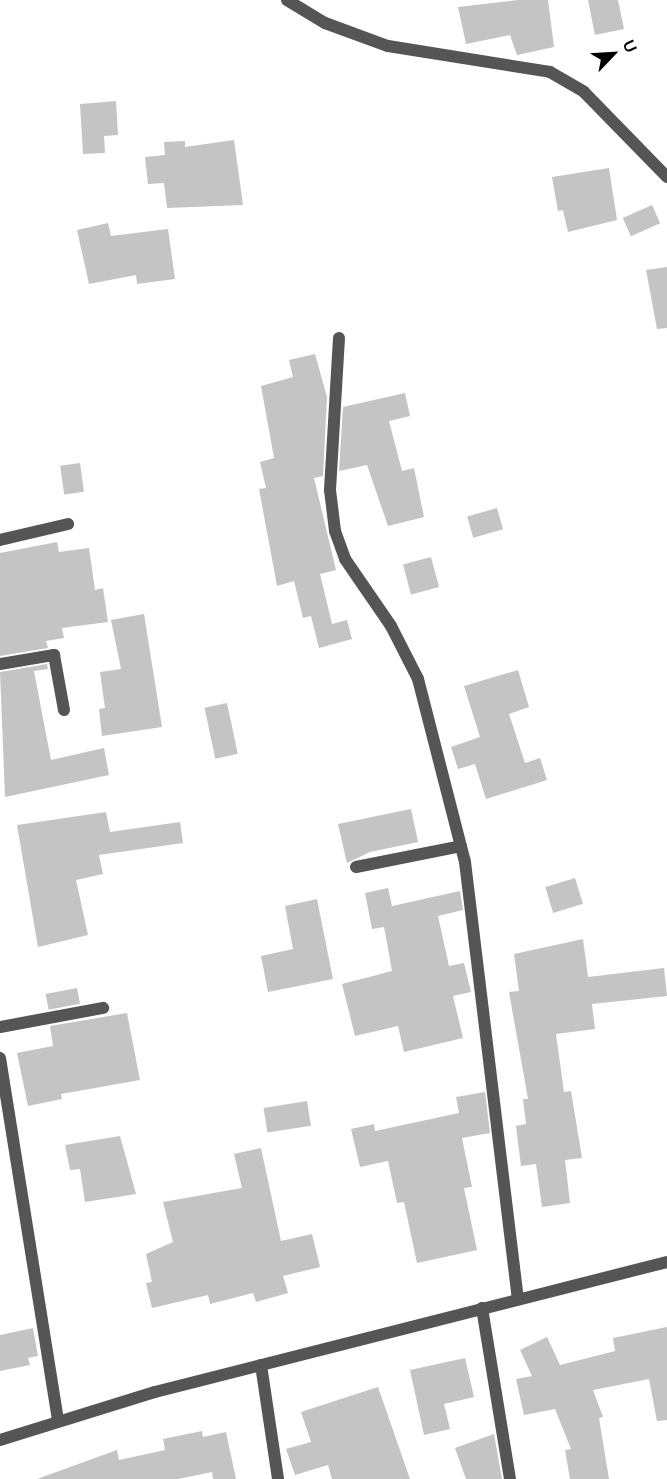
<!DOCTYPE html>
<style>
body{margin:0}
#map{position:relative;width:667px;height:1479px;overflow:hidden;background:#fff;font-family:"Nunito Sans",sans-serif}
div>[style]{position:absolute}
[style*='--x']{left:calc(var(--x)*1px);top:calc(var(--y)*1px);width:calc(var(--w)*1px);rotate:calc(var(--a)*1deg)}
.building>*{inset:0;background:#c4c4c4;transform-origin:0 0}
.minor>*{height:12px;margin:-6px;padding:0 6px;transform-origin:6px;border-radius:6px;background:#555}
span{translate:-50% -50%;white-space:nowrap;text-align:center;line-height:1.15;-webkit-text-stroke:6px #fff;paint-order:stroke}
.north{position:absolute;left:583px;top:24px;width:60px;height:60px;-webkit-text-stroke:4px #fff;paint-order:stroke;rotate:65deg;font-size:16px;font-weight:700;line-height:24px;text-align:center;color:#000}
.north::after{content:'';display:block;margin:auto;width:21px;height:27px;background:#000;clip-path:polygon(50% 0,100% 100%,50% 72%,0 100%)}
</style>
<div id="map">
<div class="building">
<i style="clip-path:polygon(518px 0,548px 0,554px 47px,517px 55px,510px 35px,466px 44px,458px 7px)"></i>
<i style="clip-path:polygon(588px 0,618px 0,624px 29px,595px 35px)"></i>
<i style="clip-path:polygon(116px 101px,118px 135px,104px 136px,105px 153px,83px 154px,80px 104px)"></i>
<i style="clip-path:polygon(234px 140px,243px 205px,167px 208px,164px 183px,148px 184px,145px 157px,165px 155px,164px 142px,185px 141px,185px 147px)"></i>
<i style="clip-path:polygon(609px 168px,617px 220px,568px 232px,563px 210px,558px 211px,552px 177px)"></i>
<i style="left:652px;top:205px;width:20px;height:32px;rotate:66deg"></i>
<i style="clip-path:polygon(108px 223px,111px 236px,168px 229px,175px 279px,137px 284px,136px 275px,89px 284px,77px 230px)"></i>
<i style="clip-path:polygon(667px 267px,667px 328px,657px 329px,646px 270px)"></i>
<i style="clip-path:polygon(315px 354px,327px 397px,323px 476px,314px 478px,336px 570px,320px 574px,332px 624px,347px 620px,352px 639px,319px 648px,311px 616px,303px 618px,294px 581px,277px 586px,259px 489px,266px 488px,260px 462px,274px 458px,261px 386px,293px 377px,289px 360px)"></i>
<i style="clip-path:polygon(405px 393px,410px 416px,389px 421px,402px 471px,414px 468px,424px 517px,388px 526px,367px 465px,339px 471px,343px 407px)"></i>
<i style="left:80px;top:463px;width:29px;height:20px;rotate:82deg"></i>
<i style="left:497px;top:508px;width:22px;height:31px;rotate:74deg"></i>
<i style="clip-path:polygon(57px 542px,59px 552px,89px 548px,95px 590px,103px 588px,108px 622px,62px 628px,64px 638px,46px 641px,48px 648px,0 656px,0 553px)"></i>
<i style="left:431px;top:557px;width:31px;height:29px;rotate:75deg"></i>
<i style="clip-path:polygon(144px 614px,162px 727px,102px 736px,99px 709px,105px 708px,100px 672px,121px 669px,111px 620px)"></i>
<i style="clip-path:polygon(47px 664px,48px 669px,34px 671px,51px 760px,104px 748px,109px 775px,5px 797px,0 672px)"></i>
<i style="clip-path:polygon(518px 670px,529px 707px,509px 714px,525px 763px,540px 758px,547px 780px,486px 799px,475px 764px,458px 769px,451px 747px,480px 737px,464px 686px)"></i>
<i style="left:227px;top:703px;width:52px;height:23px;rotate:78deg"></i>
<i style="clip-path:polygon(411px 809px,418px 842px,370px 852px,347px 863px,338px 824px)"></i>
<i style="clip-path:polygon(106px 812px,110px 832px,180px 822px,183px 843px,99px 855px,103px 874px,76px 880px,88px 935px,38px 947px,17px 825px)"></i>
<i style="left:575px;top:878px;width:27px;height:31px;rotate:73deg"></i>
<i style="clip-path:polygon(388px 888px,392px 906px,460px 891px,463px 910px,438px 916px,449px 966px,464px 963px,471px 992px,453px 996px,463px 1038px,404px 1052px,398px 1026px,355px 1036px,342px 984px,392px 971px,384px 927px,372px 929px,365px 893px)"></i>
<i style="clip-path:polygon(317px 899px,333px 979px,268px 992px,261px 956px,293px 949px,285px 906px)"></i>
<i style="clip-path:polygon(583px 939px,588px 977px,664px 968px,667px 996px,592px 1004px,595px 1029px,556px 1034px,564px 1092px,571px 1091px,582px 1158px,565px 1160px,570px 1203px,542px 1207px,536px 1164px,521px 1166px,516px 1126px,526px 1124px,523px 1099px,528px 1099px,509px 992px,519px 991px,514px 954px)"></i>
<i style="left:77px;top:988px;width:16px;height:32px;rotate:79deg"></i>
<i style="clip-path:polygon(127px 1013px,140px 1080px,61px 1094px,62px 1099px,28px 1106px,17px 1053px,53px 1046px,50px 1026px)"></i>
<i style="clip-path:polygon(485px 1092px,490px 1133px,462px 1138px,472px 1187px,464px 1188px,477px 1250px,417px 1263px,404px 1202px,397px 1203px,388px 1161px,360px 1167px,351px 1129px,374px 1124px,375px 1131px,459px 1113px,456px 1097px)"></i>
<i style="left:307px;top:1101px;width:25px;height:44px;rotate:81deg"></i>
<i style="clip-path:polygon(120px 1136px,136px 1194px,85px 1202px,80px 1169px,70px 1170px,65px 1145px)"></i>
<i style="clip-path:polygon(261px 1148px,281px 1241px,312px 1234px,320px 1267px,283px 1276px,288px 1293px,256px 1302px,253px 1293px,210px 1304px,208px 1295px,152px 1308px,146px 1283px,152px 1282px,146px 1254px,173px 1242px,163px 1202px,242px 1188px,234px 1154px)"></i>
<i style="clip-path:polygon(667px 1327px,667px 1420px,657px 1421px,649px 1379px,593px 1390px,603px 1417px,599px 1418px,609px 1479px,570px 1479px,565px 1450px,571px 1449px,555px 1409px,524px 1415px,516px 1379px,532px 1376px,520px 1350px,547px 1337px,560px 1365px,615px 1351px,613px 1338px)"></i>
<i style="clip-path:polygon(33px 1328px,38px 1356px,28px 1358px,30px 1365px,0 1371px,0 1335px)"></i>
<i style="clip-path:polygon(465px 1358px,474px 1397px,444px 1404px,450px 1429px,424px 1435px,410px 1370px)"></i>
<i style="clip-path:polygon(378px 1387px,410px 1479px,332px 1479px,328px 1465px,295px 1475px,286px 1449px,311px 1442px,301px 1412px)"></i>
<i style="clip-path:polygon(202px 1431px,203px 1437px,226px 1432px,236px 1479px,213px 1479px,212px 1472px,178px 1479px,37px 1479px,117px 1450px,119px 1460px,165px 1450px,163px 1439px)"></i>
<i style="clip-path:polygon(494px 1434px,502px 1479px,466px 1479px,455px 1448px)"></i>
</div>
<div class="minor">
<i style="--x:287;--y:0;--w:44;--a:31.2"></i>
<i style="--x:325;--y:23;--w:67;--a:20.1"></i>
<i style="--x:388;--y:46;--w:164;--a:9.1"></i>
<i style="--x:550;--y:72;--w:39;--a:30"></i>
<i style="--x:584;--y:92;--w:119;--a:45.7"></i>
<i style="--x:339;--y:338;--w:152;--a:93.4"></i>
<i style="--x:330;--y:490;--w:41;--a:83"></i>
<i style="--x:335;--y:531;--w:30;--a:70"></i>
<i style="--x:345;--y:559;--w:81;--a:55.5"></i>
<i style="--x:391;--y:626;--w:59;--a:63"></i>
<i style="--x:418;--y:679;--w:189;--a:75.6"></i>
<i style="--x:465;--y:862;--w:440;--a:83.1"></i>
<i style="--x:0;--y:540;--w:70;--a:-13.2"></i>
<i style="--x:0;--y:664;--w:55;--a:-9.5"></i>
<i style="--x:54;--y:655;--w:56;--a:79.7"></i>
<i style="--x:356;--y:867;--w:107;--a:-11.3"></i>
<i style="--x:0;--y:1027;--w:105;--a:-10.5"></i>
<i style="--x:0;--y:1058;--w:367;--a:80.9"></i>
<i style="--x:482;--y:1308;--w:173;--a:80.7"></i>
<i style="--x:261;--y:1365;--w:115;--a:81.5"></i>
<i style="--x:0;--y:1440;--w:162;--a:-17.2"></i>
<i style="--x:155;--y:1392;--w:528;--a:-14.25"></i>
</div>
<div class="north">U</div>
</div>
